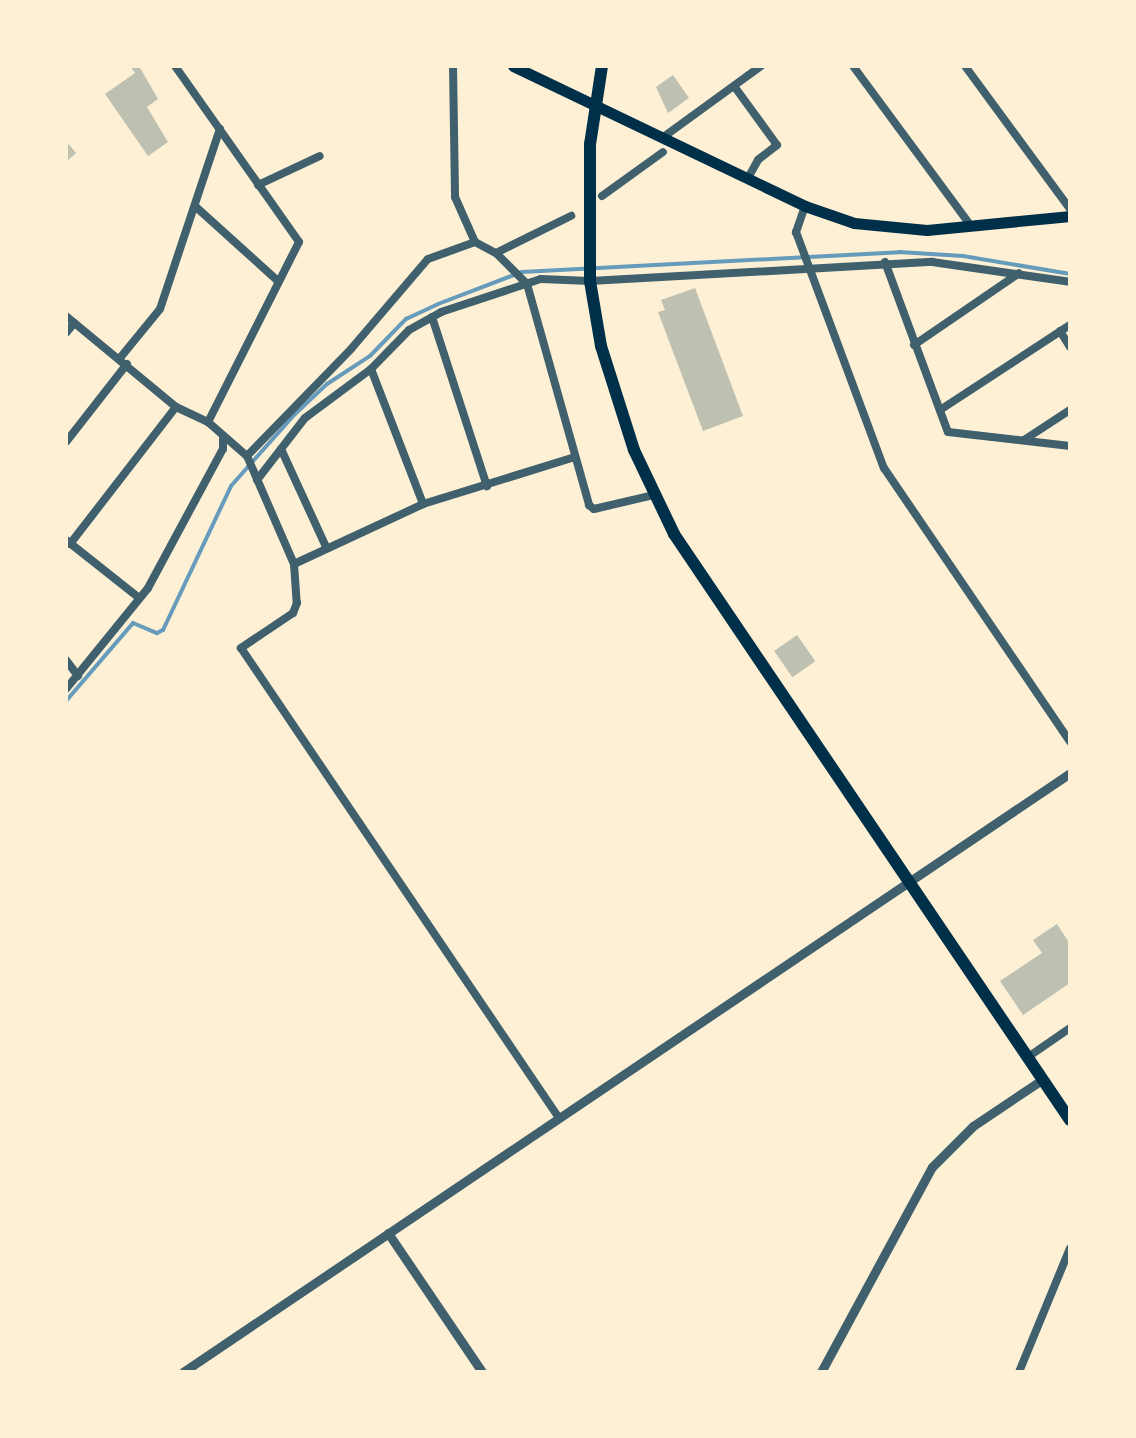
<!DOCTYPE html>
<style>
body{margin:0}
#map{position:relative;width:1136px;height:1438px;overflow:hidden;background:#fdf0d5;font-family:"IBM Plex Sans",sans-serif}
div>[style]{position:absolute}
[style*='--x']{left:calc(var(--x)*1px);top:calc(var(--y)*1px);width:calc(var(--w)*1px);rotate:calc(var(--a)*1deg)}
.stream>*{height:4px;margin:-2px;padding:0 2px;transform-origin:2px;border-radius:2px;background:#669bbc}
.building>*{inset:0;background:#bec0b2;transform-origin:0 0}
.minor>*{height:8px;margin:-4px;padding:0 4px;transform-origin:4px;border-radius:4px;background:#3f606c}
.tertiary>*{height:9px;margin:-4.5px;padding:0 4.5px;transform-origin:4.5px;border-radius:4.5px;background:#3f606c}
.secondary>*{height:11px;margin:-5.5px;padding:0 5.5px;transform-origin:5.5px;border-radius:5.5px;background:#003049}
.trunk>*{height:12px;margin:-6px;padding:0 6px;transform-origin:6px;border-radius:6px;background:#003049}
span{translate:-50% -50%;white-space:nowrap;text-align:center;line-height:1.15;-webkit-text-stroke:7px #fdf0d5;paint-order:stroke}
.frame{position:absolute;inset:0;border:68px solid #fdf0d5;pointer-events:none}
</style>
<div id="map">
<div class="stream">
<i style="--x:66;--y:701;--w:103;--a:-49.3"></i>
<i style="--x:133;--y:623;--w:26;--a:23"></i>
<i style="--x:157;--y:633;--w:7;--a:-27"></i>
<i style="--x:163;--y:630;--w:159;--a:-64.7"></i>
<i style="--x:231;--y:486;--w:96;--a:-48.4"></i>
<i style="--x:295;--y:414;--w:44;--a:-43.2"></i>
<i style="--x:327;--y:384;--w:51;--a:-33.1"></i>
<i style="--x:370;--y:356;--w:52;--a:-45.8"></i>
<i style="--x:406;--y:319;--w:35;--a:-25"></i>
<i style="--x:438;--y:304;--w:90;--a:-20.9"></i>
<i style="--x:522;--y:272;--w:378;--a:-3"></i>
<i style="--x:899;--y:252;--w:64;--a:3.6"></i>
<i style="--x:963;--y:256;--w:109;--a:9.5"></i>
</div>
<div class="building">
<i style="clip-path:polygon(130px 66px,139px 66px,158px 99px,147px 107px,168px 142px,148px 156px,105px 94px,135px 73px)"></i>
<i style="clip-path:polygon(673px 75px,689px 98px,668px 113px,656px 87px)"></i>
<i style="clip-path:polygon(66px 141px,76px 153px,66px 162px)"></i>
<i style="clip-path:polygon(695px 288px,743px 416px,703px 431px,658px 312px,665px 310px,661px 300px)"></i>
<i style="left:797px;top:635px;width:32px;height:28px;rotate:55deg"></i>
<i style="clip-path:polygon(1057px 924px,1070px 944px,1070px 983px,1023px 1015px,1000px 981px,1042px 953px,1033px 940px)"></i>
</div>
<div class="minor">
<i style="--x:175;--y:66;--w:215;--a:54.8"></i>
<i style="--x:299;--y:242;--w:202;--a:116.8"></i>
<i style="--x:453;--y:66;--w:131;--a:89.1"></i>
<i style="--x:455;--y:197;--w:49;--a:66"></i>
<i style="--x:475;--y:242;--w:24;--a:28"></i>
<i style="--x:496;--y:253;--w:44;--a:45"></i>
<i style="--x:527;--y:284;--w:230;--a:74.3"></i>
<i style="--x:589;--y:505;--w:6;--a:39"></i>
<i style="--x:594;--y:509;--w:62;--a:-13.1"></i>
<i style="--x:853;--y:66;--w:199;--a:53.6"></i>
<i style="--x:965;--y:66;--w:177;--a:53.7"></i>
<i style="--x:734;--y:86;--w:73;--a:53.9"></i>
<i style="--x:777;--y:145;--w:24;--a:142"></i>
<i style="--x:758;--y:160;--w:21;--a:119"></i>
<i style="--x:662;--y:138;--w:122;--a:-36"></i>
<i style="--x:258;--y:185;--w:68;--a:-25.1"></i>
<i style="--x:602;--y:196;--w:75;--a:-35.8"></i>
<i style="--x:805;--y:206;--w:28;--a:109"></i>
<i style="--x:796;--y:232;--w:252;--a:69.6"></i>
<i style="--x:884;--y:468;--w:331;--a:55.8"></i>
<i style="--x:196;--y:207;--w:110;--a:42.1"></i>
<i style="--x:496;--y:253;--w:84;--a:-26.3"></i>
<i style="--x:885;--y:262;--w:181;--a:69.7"></i>
<i style="--x:948;--y:432;--w:123;--a:6.5"></i>
<i style="--x:66;--y:316;--w:143;--a:39.6"></i>
<i style="--x:176;--y:407;--w:35;--a:25"></i>
<i style="--x:208;--y:422;--w:52;--a:41.1"></i>
<i style="--x:247;--y:456;--w:118;--a:66.5"></i>
<i style="--x:294;--y:564;--w:39;--a:86"></i>
<i style="--x:297;--y:603;--w:11;--a:112"></i>
<i style="--x:293;--y:613;--w:63;--a:146.1"></i>
<i style="--x:241;--y:648;--w:567;--a:55.92"></i>
<i style="--x:432;--y:317;--w:178;--a:72"></i>
<i style="--x:1060;--y:331;--w:19;--a:58"></i>
<i style="--x:66;--y:333;--w:13;--a:-51"></i>
<i style="--x:914;--y:345;--w:127;--a:-34.4"></i>
<i style="--x:120;--y:358;--w:63;--a:-50.8"></i>
<i style="--x:160;--y:309;--w:190;--a:-71.6"></i>
<i style="--x:371;--y:369;--w:145;--a:68.9"></i>
<i style="--x:940;--y:410;--w:155;--a:-33.2"></i>
<i style="--x:1024;--y:440;--w:55;--a:-33.1"></i>
<i style="--x:66;--y:442;--w:99;--a:-52"></i>
<i style="--x:281;--y:449;--w:108;--a:65.3"></i>
<i style="--x:247;--y:456;--w:149;--a:-45.8"></i>
<i style="--x:351;--y:349;--w:118;--a:-49.5"></i>
<i style="--x:428;--y:259;--w:50;--a:-19.9"></i>
<i style="--x:257;--y:480;--w:78;--a:-52.3"></i>
<i style="--x:305;--y:418;--w:82;--a:-36.6"></i>
<i style="--x:371;--y:369;--w:54;--a:-45.7"></i>
<i style="--x:409;--y:330;--w:37;--a:-29"></i>
<i style="--x:441;--y:312;--w:105;--a:-18.3"></i>
<i style="--x:541;--y:279;--w:49;--a:2.3"></i>
<i style="--x:590;--y:281;--w:343;--a:-3.2"></i>
<i style="--x:932;--y:262;--w:139;--a:8.2"></i>
<i style="--x:66;--y:540;--w:92;--a:38.4"></i>
<i style="--x:70;--y:544;--w:173;--a:-52.3"></i>
<i style="--x:294;--y:564;--w:142;--a:-24.9"></i>
<i style="--x:423;--y:504;--w:159;--a:-17.2"></i>
<i style="--x:66;--y:660;--w:20;--a:53"></i>
<i style="--x:66;--y:689;--w:130;--a:-50.9"></i>
<i style="--x:148;--y:588;--w:158;--a:-61.7"></i>
<i style="--x:223;--y:449;--w:10;--a:-90"></i>
<i style="--x:1028;--y:1057;--w:51;--a:-34.6"></i>
<i style="--x:1019;--y:1372;--w:134;--a:-67.6"></i>
</div>
<div class="tertiary">
<i style="--x:388;--y:1233;--w:168;--a:55.9"></i>
<i style="--x:183;--y:1372;--w:1070;--a:-34.03"></i>
<i style="--x:821;--y:1372;--w:233;--a:-61.6"></i>
<i style="--x:932;--y:1167;--w:58;--a:-45"></i>
<i style="--x:973;--y:1126;--w:84;--a:-33.9"></i>
</div>
<div class="secondary">
<i style="--x:513;--y:66;--w:324;--a:25.6"></i>
<i style="--x:805;--y:206;--w:52;--a:19.1"></i>
<i style="--x:854;--y:223;--w:73;--a:5.5"></i>
<i style="--x:927;--y:230;--w:144;--a:-5.6"></i>
</div>
<div class="trunk">
<i style="--x:602;--y:66;--w:79;--a:98.7"></i>
<i style="--x:590;--y:144;--w:137;--a:90"></i>
<i style="--x:590;--y:281;--w:66;--a:80.4"></i>
<i style="--x:601;--y:346;--w:109;--a:72.4"></i>
<i style="--x:634;--y:450;--w:93;--a:64.5"></i>
<i style="--x:674;--y:534;--w:707;--a:55.95"></i>
</div>
<div class="frame"></div>
</div>
